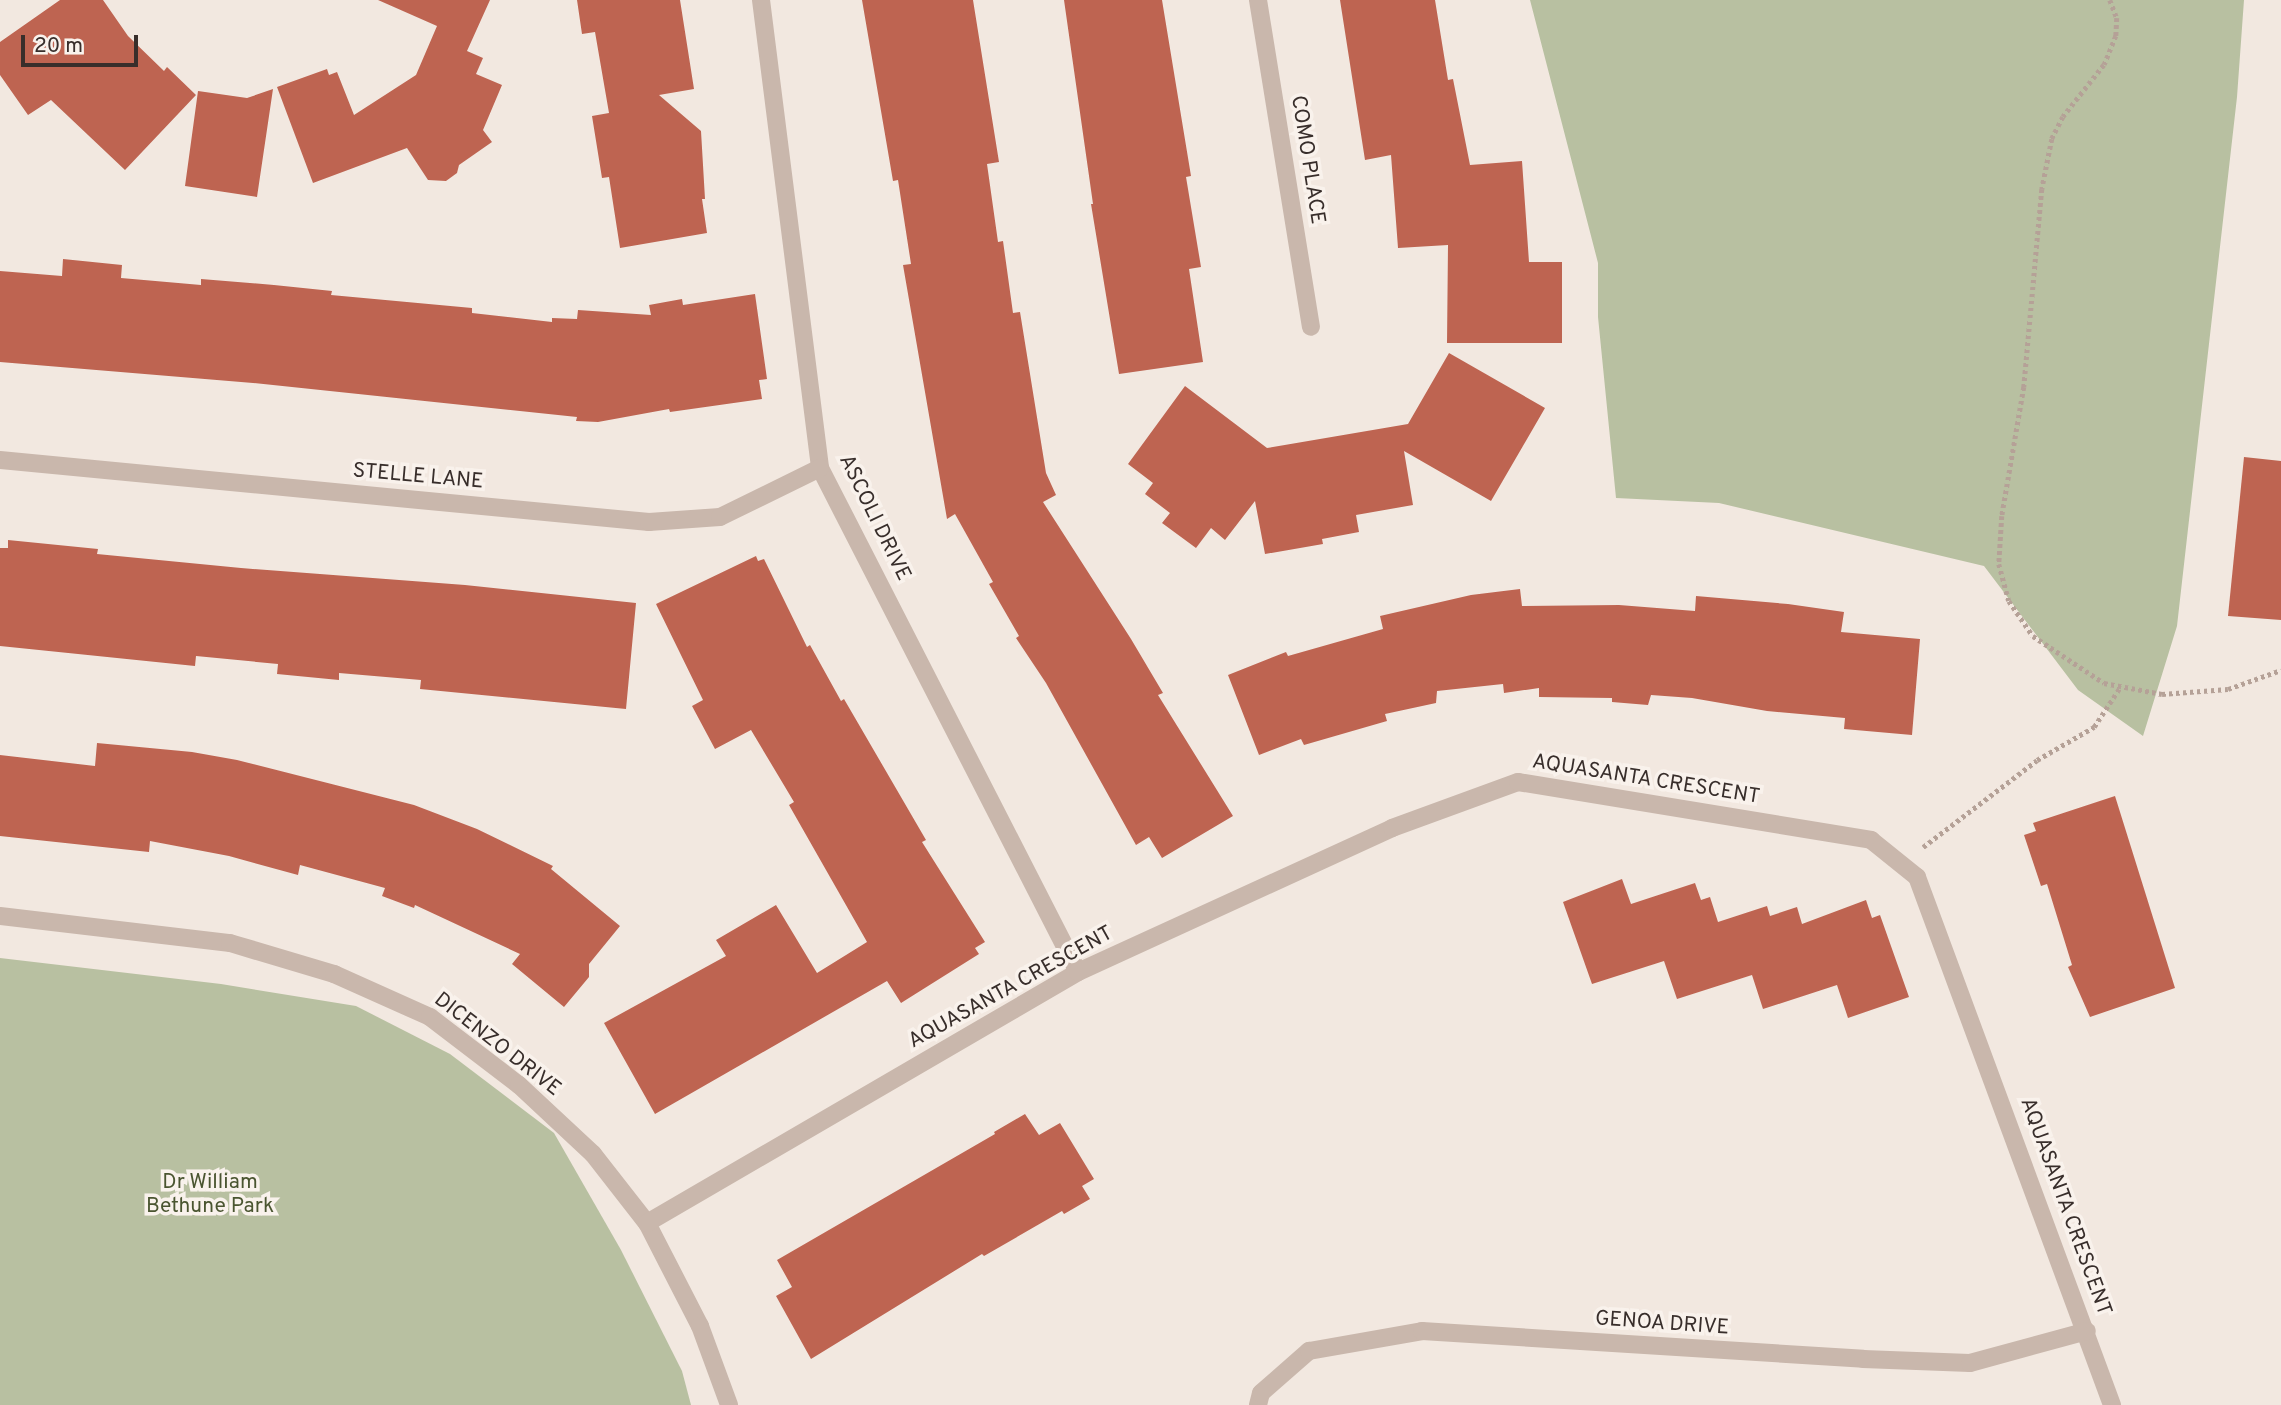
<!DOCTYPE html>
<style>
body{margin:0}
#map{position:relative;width:2281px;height:1405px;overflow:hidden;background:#f2e8e0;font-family:Overpass,sans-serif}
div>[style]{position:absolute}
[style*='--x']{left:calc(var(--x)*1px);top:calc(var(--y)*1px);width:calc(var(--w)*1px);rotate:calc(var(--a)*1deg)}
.green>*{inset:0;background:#b8c0a1}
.building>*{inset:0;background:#be6451}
.path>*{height:4.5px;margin-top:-2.25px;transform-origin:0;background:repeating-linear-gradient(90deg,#b5a197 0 3.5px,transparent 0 7px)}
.minor>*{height:18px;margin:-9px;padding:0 9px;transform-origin:9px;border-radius:9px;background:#c9b7ac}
span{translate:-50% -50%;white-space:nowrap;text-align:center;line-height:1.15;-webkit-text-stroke:7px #f9f2ec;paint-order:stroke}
.street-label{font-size:21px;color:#382e2b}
.park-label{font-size:21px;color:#4a5530}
.scale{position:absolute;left:21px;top:35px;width:117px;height:32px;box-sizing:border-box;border:4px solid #382e2b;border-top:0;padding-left:9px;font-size:21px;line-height:24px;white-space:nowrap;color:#382e2b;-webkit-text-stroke:5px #f9f2ec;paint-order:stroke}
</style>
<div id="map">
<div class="green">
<i style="clip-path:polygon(1530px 0,2244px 0,2237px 97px,2177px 626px,2143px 736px,2078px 690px,1984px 566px,1719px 503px,1616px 498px,1598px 317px,1598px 263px)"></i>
<i style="clip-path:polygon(0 958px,221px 984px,356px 1006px,450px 1054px,554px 1133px,621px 1250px,682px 1371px,691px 1405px,0 1405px)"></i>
</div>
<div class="building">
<i style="clip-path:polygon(60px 0,103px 0,128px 36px,164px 71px,167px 67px,196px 95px,125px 170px,51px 100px,28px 115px,0 75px,0 42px)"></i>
<i style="clip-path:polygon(378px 0,490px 0,467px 51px,483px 58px,476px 74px,502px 85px,483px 130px,492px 142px,459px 165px,457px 173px,446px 181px,428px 180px,407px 148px,313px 183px,277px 87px,327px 69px,329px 75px,337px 72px,354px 115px,416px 75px,437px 26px)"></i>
<i style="clip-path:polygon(577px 0,680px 0,694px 89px,659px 95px,701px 131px,705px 199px,702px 199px,707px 233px,620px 248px,609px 177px,602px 178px,592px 116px,609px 113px,595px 32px,582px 34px)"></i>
<i style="clip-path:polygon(862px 0,973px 0,999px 162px,987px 164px,998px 242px,1003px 241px,1013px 313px,1020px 312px,1046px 473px,1056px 495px,1043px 502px,1131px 639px,1163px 693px,1158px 695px,1233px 816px,1162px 858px,1149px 837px,1136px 845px,1046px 683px,1016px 638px,1019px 636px,989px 584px,993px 582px,955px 514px,947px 519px,903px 265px,911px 264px,898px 180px,893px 181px)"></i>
<i style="clip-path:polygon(1064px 0,1162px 0,1191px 176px,1186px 177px,1201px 267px,1189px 269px,1203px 362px,1119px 374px,1091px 204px,1093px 204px)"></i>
<i style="clip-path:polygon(1340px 0,1435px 0,1448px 80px,1453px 79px,1470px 165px,1522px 161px,1529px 262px,1562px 262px,1562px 343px,1447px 343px,1448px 245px,1398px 248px,1391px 155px,1365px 160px)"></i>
<i style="clip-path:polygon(273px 89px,257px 197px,185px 186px,198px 91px,247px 98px)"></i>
<i style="clip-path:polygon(63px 259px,122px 265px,121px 278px,201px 285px,201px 279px,274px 285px,332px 291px,331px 295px,472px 308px,472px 313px,552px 322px,552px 318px,577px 319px,578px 310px,651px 315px,649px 305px,682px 299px,683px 305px,755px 294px,767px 379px,759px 380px,762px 399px,670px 412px,669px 409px,598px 422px,576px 421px,577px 417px,253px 383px,0 362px,0 271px,62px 276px)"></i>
<i style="clip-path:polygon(1449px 353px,1545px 408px,1491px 501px,1404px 451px,1413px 505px,1356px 515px,1359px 532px,1322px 539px,1323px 544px,1265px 554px,1255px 501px,1225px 540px,1211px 528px,1196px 548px,1162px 523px,1170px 513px,1145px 494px,1153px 483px,1128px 464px,1185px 386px,1267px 448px,1408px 424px)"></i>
<i style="clip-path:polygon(2244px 457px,2281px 461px,2281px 620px,2228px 616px)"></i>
<i style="clip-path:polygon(8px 540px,98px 549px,97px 554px,241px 568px,465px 585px,636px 603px,626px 709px,420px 689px,421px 680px,339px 673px,339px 680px,277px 674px,278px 664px,196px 656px,195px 666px,0 646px,0 548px,8px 548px)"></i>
<i style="clip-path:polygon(756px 556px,758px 561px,764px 559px,807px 647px,810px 645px,841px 701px,844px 699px,926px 840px,922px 842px,985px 942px,975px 948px,979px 954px,901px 1003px,887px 981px,655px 1114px,604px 1023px,726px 956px,716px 940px,776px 905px,817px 973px,867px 942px,789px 805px,794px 802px,751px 730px,715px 749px,692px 706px,703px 700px,656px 604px)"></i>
<i style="clip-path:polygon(1520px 589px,1522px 606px,1619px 605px,1695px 611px,1696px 596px,1788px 604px,1844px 612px,1841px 632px,1920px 639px,1912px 735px,1844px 729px,1845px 718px,1767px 711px,1692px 698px,1651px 695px,1648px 705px,1612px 702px,1612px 698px,1539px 697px,1539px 688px,1504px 693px,1503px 684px,1437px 691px,1436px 703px,1385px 714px,1387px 721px,1304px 745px,1301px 739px,1259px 755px,1228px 675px,1286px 652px,1288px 656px,1383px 629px,1380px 616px,1471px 595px)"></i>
<i style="clip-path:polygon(97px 743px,192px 752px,237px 760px,414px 805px,477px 829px,553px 866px,551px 869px,620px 926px,589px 964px,589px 977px,564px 1007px,512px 964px,520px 954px,415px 905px,414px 908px,382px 896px,385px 888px,300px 865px,298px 875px,229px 856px,150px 841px,149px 852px,0 836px,0 755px,95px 766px)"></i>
<i style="clip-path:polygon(2115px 796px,2175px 988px,2090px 1017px,2068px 967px,2072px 965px,2047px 884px,2041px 886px,2024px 835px,2036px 831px,2033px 823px)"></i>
<i style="clip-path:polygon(1622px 879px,1631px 904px,1695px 883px,1701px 900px,1710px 897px,1718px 922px,1767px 906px,1770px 916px,1797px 907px,1802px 924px,1866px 900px,1872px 918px,1880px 915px,1909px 997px,1848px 1018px,1837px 985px,1763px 1009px,1752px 975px,1677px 999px,1664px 961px,1592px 984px,1563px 902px)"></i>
<i style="clip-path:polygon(1025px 1114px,1039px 1135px,1060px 1123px,1094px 1179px,1082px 1186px,1090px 1199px,1064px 1214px,1062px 1211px,984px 1256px,982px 1254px,811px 1359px,776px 1296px,792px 1287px,777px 1260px,995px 1134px,994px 1132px)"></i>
</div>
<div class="path">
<i style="--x:2110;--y:0;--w:19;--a:69"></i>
<i style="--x:2117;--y:18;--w:18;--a:93"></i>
<i style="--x:2116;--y:36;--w:31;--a:112"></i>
<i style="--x:2104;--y:65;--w:66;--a:128.3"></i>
<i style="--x:2063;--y:117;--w:25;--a:117"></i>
<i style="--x:2052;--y:139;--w:51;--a:101.3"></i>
<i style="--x:2042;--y:189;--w:199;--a:95.2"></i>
<i style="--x:2024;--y:387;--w:131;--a:99.7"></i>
<i style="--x:2002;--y:516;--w:48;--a:93.6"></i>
<i style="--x:1999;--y:564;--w:38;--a:75"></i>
<i style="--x:2009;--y:601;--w:42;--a:55.6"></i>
<i style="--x:2033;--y:636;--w:85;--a:33.5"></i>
<i style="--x:2104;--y:683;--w:59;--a:10.7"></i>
<i style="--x:2162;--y:694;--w:66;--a:-4.3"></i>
<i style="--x:2228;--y:689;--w:56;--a:-19.7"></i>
<i style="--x:1923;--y:847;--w:143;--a:-37.3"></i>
<i style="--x:2037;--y:760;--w:66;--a:-30.1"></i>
<i style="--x:2094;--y:727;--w:49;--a:-56.6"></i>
</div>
<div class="minor">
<i style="--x:761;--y:0;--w:472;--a:82.8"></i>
<i style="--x:820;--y:468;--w:566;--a:62.89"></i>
<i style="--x:1258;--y:0;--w:331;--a:80.8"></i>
<i style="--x:0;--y:460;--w:652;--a:5.46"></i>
<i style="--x:649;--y:522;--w:71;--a:-4"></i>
<i style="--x:720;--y:517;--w:111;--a:-26.1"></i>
<i style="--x:0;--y:916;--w:232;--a:6.7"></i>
<i style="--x:230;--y:943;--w:109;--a:16.6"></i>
<i style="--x:334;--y:974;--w:105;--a:24.1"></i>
<i style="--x:430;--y:1017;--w:112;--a:37.4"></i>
<i style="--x:519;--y:1085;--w:101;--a:43"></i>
<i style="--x:593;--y:1154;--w:88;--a:52"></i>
<i style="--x:647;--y:1223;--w:116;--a:62.8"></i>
<i style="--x:700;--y:1326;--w:84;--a:69.8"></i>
<i style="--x:647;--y:1223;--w:499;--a:-30.2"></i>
<i style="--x:1078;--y:972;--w:345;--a:-24.6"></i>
<i style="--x:1392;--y:828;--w:134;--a:-20.1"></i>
<i style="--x:1518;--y:782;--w:358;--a:9.3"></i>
<i style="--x:1871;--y:840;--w:59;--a:38.8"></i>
<i style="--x:1917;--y:877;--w:563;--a:69.73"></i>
<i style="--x:1258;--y:1405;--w:12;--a:-76"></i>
<i style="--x:1261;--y:1393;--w:64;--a:-41.2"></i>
<i style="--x:1309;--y:1351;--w:115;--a:-10"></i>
<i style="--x:1422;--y:1331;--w:442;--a:3.6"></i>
<i style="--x:1863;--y:1359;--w:107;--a:2.1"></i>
<i style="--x:1970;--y:1363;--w:121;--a:-15.3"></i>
</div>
<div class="street-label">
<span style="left:1307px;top:160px;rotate:81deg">COMO PLACE</span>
<span style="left:418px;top:477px;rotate:5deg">STELLE LANE</span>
<span style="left:874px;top:518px;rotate:64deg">ASCOLI DRIVE</span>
<span style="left:1646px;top:780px;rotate:9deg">AQUASANTA CRESCENT</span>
<span style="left:1011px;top:988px;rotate:-29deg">AQUASANTA CRESCENT</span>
<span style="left:497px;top:1045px;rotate:38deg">DICENZO DRIVE</span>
<span style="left:2065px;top:1207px;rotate:70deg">AQUASANTA CRESCENT</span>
<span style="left:1662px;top:1324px;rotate:4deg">GENOA DRIVE</span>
</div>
<div class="park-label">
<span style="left:210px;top:1195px">Dr William<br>Bethune Park</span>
</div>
<div class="scale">20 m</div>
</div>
